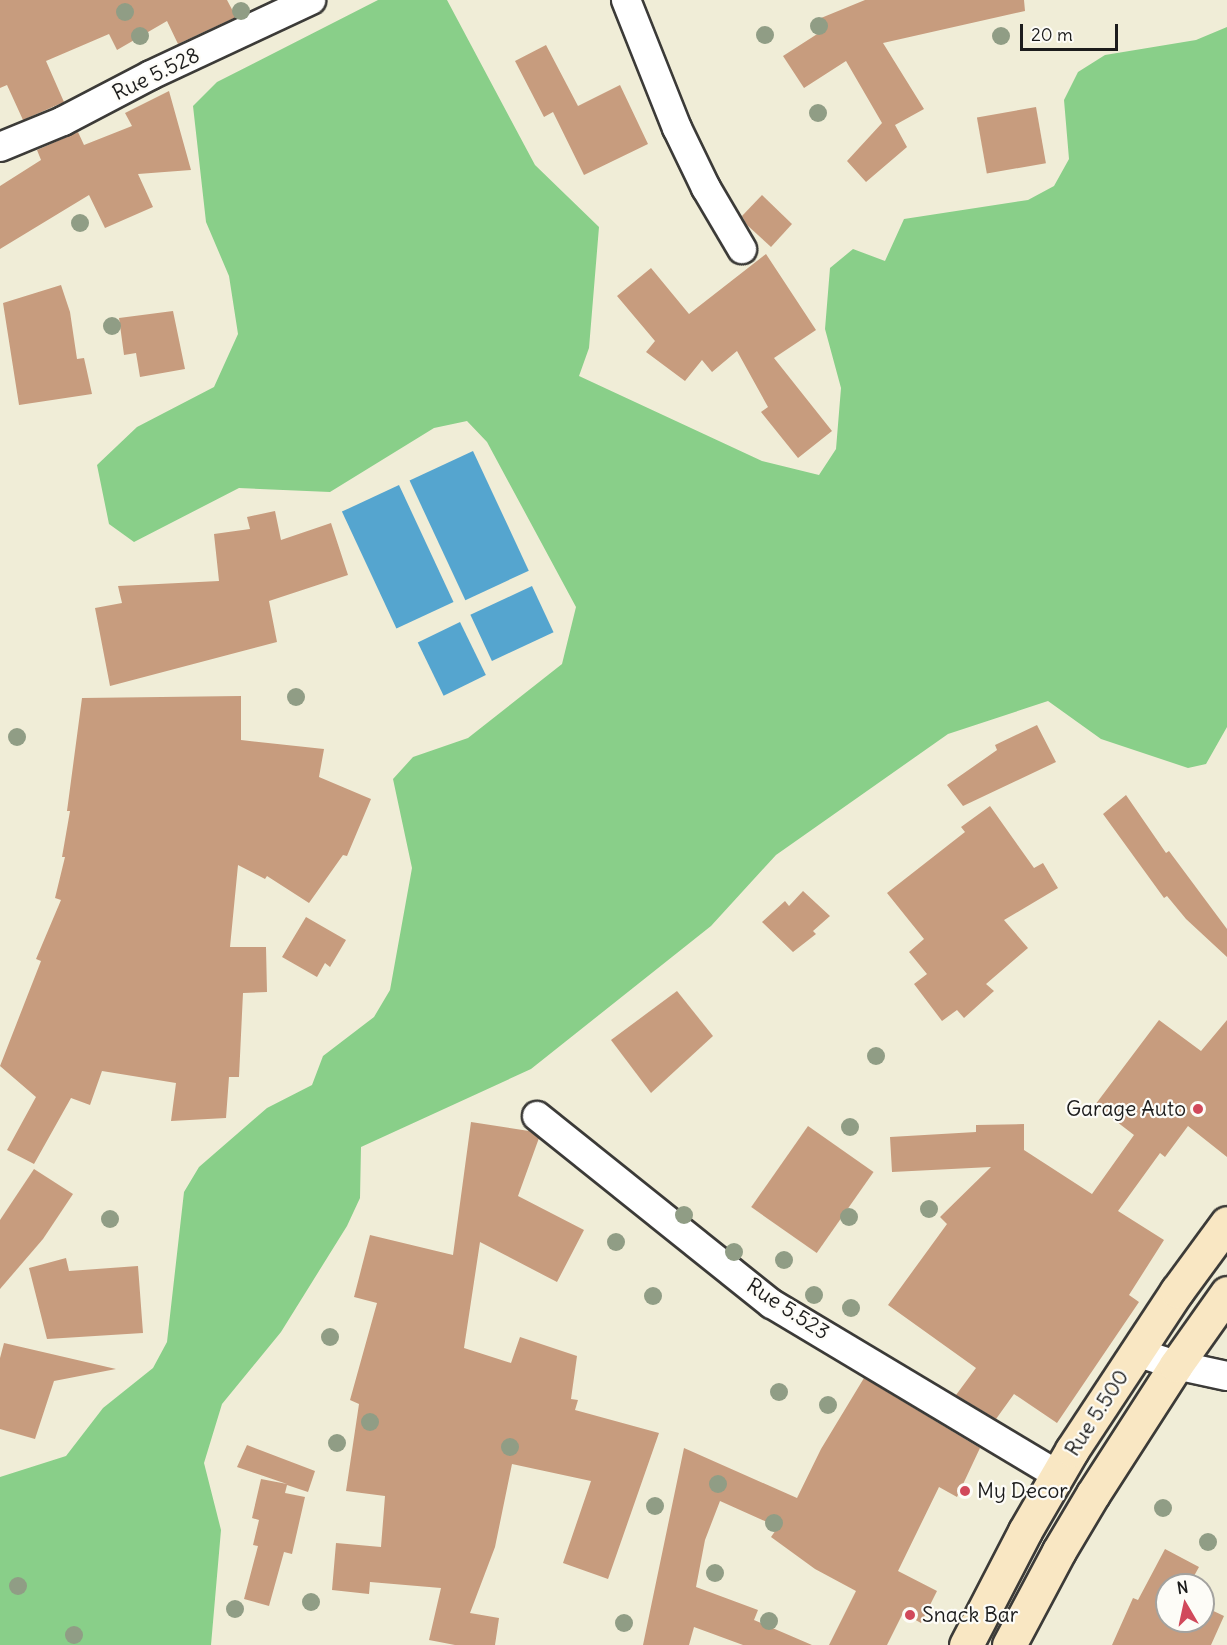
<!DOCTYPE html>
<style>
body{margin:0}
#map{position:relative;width:1227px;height:1645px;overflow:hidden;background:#f0edd7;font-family:Delius,sans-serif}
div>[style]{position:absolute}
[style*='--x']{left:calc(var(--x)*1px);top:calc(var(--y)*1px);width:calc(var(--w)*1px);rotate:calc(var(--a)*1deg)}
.green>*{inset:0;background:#89cf89}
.water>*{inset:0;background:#55a5cf;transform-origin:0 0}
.building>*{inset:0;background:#c79c7e;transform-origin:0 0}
.roads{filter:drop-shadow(2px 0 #3c3b38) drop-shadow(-2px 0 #3c3b38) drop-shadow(0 2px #3c3b38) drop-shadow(0 -2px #3c3b38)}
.street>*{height:28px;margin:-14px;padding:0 14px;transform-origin:14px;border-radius:14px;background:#fff}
.secondary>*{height:33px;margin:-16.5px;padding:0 16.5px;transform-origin:16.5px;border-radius:16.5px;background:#f9e7c3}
.trees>*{width:18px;height:18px;margin:-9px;border-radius:50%;background:#909d85}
.dots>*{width:16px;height:16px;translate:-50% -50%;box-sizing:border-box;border:3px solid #fdfcf7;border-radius:50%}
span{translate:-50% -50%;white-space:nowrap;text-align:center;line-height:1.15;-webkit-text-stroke:4.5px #fdfcf7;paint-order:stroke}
.street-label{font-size:21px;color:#1c1c1c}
.poi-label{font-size:21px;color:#1c1c1c}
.right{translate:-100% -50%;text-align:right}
.left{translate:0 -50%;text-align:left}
.north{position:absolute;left:1155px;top:1573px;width:60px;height:60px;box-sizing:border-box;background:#fdfcf7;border:2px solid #a3a29f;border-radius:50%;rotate:351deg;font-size:16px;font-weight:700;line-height:24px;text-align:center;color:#1c1c1c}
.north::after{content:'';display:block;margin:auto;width:21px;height:27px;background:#d1495b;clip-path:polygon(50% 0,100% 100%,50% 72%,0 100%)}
.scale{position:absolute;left:1020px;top:24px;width:98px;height:27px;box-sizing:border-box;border:3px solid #1c1c1c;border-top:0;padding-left:8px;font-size:18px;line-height:21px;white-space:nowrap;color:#1c1c1c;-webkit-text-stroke:4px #fdfcf7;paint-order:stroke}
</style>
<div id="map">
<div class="green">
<i style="clip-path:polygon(378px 0,447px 0,535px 165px,599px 227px,589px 348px,579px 376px,762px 461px,819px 475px,836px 449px,841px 388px,825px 329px,830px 268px,853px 249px,885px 261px,904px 219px,1028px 200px,1054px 186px,1069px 159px,1064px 100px,1078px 72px,1105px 55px,1196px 40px,1227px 27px,1227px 727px,1206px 764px,1188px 768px,1101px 739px,1048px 701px,948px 734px,776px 855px,711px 926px,531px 1069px,361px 1147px,360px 1198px,347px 1226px,281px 1332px,222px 1404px,204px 1463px,221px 1530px,211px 1645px,0 1645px,0 1477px,66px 1456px,103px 1408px,153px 1368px,167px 1342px,184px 1192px,199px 1167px,267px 1108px,312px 1085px,323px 1056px,374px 1017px,390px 990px,412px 868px,393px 779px,413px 757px,468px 738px,562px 664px,576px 607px,487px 442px,467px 421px,434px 428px,330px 492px,239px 488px,134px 542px,109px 524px,97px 465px,137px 427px,214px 387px,238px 334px,229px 276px,206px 222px,193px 106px,217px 82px)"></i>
</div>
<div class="water">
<i style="left:473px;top:451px;width:132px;height:70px;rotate:65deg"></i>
<i style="left:399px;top:485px;width:129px;height:63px;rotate:65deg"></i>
<i style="left:532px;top:586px;width:51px;height:68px;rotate:65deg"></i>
<i style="left:460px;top:622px;width:59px;height:47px;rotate:64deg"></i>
</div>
<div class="building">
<i style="clip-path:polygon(0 0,227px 0,236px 17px,178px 44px,167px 21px,117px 50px,109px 34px,46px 61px,64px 102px,23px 120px,7px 85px,0 88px)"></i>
<i style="clip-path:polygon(865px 0,1024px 0,1025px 11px,883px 43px,924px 109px,895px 125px,907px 147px,866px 182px,847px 161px,882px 123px,846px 61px,804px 88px,783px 56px,825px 29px,821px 18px)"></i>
<i style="clip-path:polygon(546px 45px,578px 106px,620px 85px,648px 144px,584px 175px,553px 112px,544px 117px,515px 61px)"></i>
<i style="clip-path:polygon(169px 91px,191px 170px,138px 174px,153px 207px,105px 228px,89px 195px,0 249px,0 186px,41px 160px,37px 150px,78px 132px,84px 145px,132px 126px,125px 113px)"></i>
<i style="left:1036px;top:107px;width:57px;height:60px;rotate:80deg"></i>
<i style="clip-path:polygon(762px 195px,792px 224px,771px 247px,747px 225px,742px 216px)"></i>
<i style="clip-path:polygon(766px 254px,816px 330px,774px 358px,832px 431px,798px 458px,761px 412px,768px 407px,737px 351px,712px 372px,702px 360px,685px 381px,646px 352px,655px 341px,617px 296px,651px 268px,689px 314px)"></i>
<i style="clip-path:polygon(61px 285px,70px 312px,77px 359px,84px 358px,92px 394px,19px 405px,3px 303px)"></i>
<i style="clip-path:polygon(173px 311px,185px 369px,140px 377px,136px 353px,124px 355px,119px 318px)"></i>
<i style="clip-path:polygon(275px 511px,281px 540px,331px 523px,348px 575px,269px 601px,277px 642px,110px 686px,95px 608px,122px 603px,118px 586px,219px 581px,214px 534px,250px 529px,247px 517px)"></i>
<i style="clip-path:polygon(241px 696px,241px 740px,324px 749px,319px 777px,371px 799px,347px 856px,343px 855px,309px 903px,267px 876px,265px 879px,238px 865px,230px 947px,266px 947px,267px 992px,243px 993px,239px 1077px,229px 1077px,226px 1118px,171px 1121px,176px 1083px,102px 1071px,90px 1105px,71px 1098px,34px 1164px,7px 1150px,36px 1097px,0 1066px,41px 961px,36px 959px,61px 900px,55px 898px,65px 857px,62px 857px,70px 811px,67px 811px,82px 698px)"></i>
<i style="clip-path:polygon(1037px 725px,1056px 762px,963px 806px,947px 785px,997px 750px,995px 745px)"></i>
<i style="clip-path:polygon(1126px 795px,1166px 853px,1169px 851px,1227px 929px,1227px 957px,1186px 919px,1167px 896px,1164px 898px,1103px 814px)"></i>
<i style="clip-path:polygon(990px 806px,1034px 868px,1043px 863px,1058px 888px,1004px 920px,1028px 948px,986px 984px,994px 991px,964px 1018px,957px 1010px,942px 1021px,914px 984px,927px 974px,909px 952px,924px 939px,887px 893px,965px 832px,961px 827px)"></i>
<i style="clip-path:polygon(803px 891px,830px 916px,813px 931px,816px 934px,793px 952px,762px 922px,785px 901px,789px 906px)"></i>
<i style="clip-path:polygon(306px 917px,346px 940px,330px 967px,325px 963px,317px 977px,282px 957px)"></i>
<i style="clip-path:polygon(677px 991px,713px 1036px,651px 1093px,611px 1040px)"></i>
<i style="clip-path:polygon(1159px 1020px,1201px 1051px,1227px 1020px,1227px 1157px,1188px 1126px,1165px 1157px,1160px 1153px,1118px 1211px,1164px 1240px,1129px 1295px,1139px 1302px,1057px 1423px,1014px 1394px,996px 1419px,956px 1395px,976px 1368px,888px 1305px,947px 1224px,940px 1217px,991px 1167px,892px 1172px,890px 1137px,976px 1132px,976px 1125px,1024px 1124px,1024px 1150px,1092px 1194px,1134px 1135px,1095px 1105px)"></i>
<i style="clip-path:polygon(471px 1122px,529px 1131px,539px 1138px,518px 1196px,584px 1230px,557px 1282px,480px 1242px,464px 1348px,511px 1363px,520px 1337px,577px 1356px,571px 1399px,578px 1400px,575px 1410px,659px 1433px,608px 1579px,563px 1563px,591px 1481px,512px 1464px,495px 1547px,470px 1613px,499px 1618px,495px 1645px,455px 1645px,429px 1640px,441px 1588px,370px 1582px,369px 1594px,332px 1590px,336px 1543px,381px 1547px,385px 1496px,346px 1491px,359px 1404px,350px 1400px,377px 1303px,354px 1297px,370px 1235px,453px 1255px)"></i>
<i style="left:808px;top:1126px;width:80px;height:99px;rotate:35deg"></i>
<i style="clip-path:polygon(34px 1169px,73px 1194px,43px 1239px,0 1289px,0 1220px)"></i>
<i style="clip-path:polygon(66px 1258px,69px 1271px,138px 1266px,143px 1333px,47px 1339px,29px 1268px)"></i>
<i style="clip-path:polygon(4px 1343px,116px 1369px,54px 1381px,35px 1439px,0 1429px,0 1358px)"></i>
<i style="clip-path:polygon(864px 1378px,980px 1448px,957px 1497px,939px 1487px,898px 1571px,937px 1591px,921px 1623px,903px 1613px,887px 1645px,829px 1645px,856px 1591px,815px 1569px,771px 1537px,778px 1527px,720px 1501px,705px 1540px,696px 1587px,758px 1610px,754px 1620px,812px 1645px,743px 1645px,694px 1627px,689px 1645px,643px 1645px,684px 1448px,797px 1498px,821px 1449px)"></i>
<i style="clip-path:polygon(247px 1445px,315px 1471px,308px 1492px,287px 1485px,285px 1493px,305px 1497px,292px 1554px,284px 1552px,269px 1606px,244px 1599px,258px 1546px,253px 1545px,259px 1520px,252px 1518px,261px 1479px,287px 1484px,237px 1467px)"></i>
<i style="clip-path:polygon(1165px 1549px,1199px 1567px,1189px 1585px,1167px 1585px,1167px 1621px,1203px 1621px,1203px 1606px,1224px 1616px,1211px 1645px,1112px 1645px,1133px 1598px,1138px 1600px)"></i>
</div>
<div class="roads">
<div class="street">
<i style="--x:626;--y:0;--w:138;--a:68.3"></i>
<i style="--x:677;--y:128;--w:67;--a:64.2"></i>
<i style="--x:706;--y:188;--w:71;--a:59.5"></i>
<i style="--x:0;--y:147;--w:68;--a:-22.4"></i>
<i style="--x:63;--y:121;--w:99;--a:-27.6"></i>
<i style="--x:151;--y:75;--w:177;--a:-25.1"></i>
<i style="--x:537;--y:1116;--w:301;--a:38.7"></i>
<i style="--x:772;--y:1304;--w:333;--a:30.9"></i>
<i style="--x:1136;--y:1352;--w:42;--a:18"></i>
<i style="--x:1176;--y:1365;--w:52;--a:12.2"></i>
</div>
<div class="secondary">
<i style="--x:966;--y:1645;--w:128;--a:-62.6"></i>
<i style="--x:1025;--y:1531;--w:94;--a:-59.9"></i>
<i style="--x:1072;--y:1450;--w:191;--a:-56.6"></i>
<i style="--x:1177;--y:1291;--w:84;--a:-53.7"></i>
<i style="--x:1009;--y:1645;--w:106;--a:-62"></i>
<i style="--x:1059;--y:1551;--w:66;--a:-59.2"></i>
<i style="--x:1093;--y:1494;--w:153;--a:-57.2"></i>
<i style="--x:1176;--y:1365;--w:88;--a:-54.7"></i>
</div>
</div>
<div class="trees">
<i style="left:241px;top:11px"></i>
<i style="left:125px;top:12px"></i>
<i style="left:819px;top:26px"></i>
<i style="left:765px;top:35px"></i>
<i style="left:140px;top:36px"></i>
<i style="left:1001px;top:36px"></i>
<i style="left:818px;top:113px"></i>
<i style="left:80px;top:223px"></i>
<i style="left:112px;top:326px"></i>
<i style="left:296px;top:697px"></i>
<i style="left:17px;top:737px"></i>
<i style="left:876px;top:1056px"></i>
<i style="left:850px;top:1127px"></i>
<i style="left:929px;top:1209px"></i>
<i style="left:684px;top:1215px"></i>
<i style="left:849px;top:1217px"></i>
<i style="left:110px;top:1219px"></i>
<i style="left:616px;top:1242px"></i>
<i style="left:734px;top:1252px"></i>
<i style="left:784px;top:1260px"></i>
<i style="left:814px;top:1295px"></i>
<i style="left:653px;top:1296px"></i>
<i style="left:851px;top:1308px"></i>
<i style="left:330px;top:1337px"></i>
<i style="left:779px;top:1392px"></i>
<i style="left:828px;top:1405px"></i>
<i style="left:370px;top:1422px"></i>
<i style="left:337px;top:1443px"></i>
<i style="left:510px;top:1447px"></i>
<i style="left:718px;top:1484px"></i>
<i style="left:655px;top:1506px"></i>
<i style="left:1163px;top:1508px"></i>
<i style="left:774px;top:1523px"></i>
<i style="left:1208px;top:1542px"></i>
<i style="left:715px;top:1573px"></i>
<i style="left:18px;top:1586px"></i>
<i style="left:311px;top:1602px"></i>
<i style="left:235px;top:1609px"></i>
<i style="left:769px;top:1621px"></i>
<i style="left:624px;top:1623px"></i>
<i style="left:74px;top:1635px"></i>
</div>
<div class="dots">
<i style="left:1198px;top:1109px;background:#d1495b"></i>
<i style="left:965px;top:1491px;background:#d1495b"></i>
<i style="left:910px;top:1615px;background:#d1495b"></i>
</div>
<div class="street-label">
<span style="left:156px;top:74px;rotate:-26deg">Rue 5.528</span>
<span style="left:788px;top:1309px;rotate:33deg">Rue 5.523</span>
<span style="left:1097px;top:1413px;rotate:-57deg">Rue 5.500</span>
</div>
<div class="poi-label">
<span class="right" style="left:1186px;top:1109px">Garage Auto</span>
<span class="left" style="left:977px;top:1491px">My Decor</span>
<span class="left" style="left:922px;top:1615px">Snack Bar</span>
</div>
<div class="north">N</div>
<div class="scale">20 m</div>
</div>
